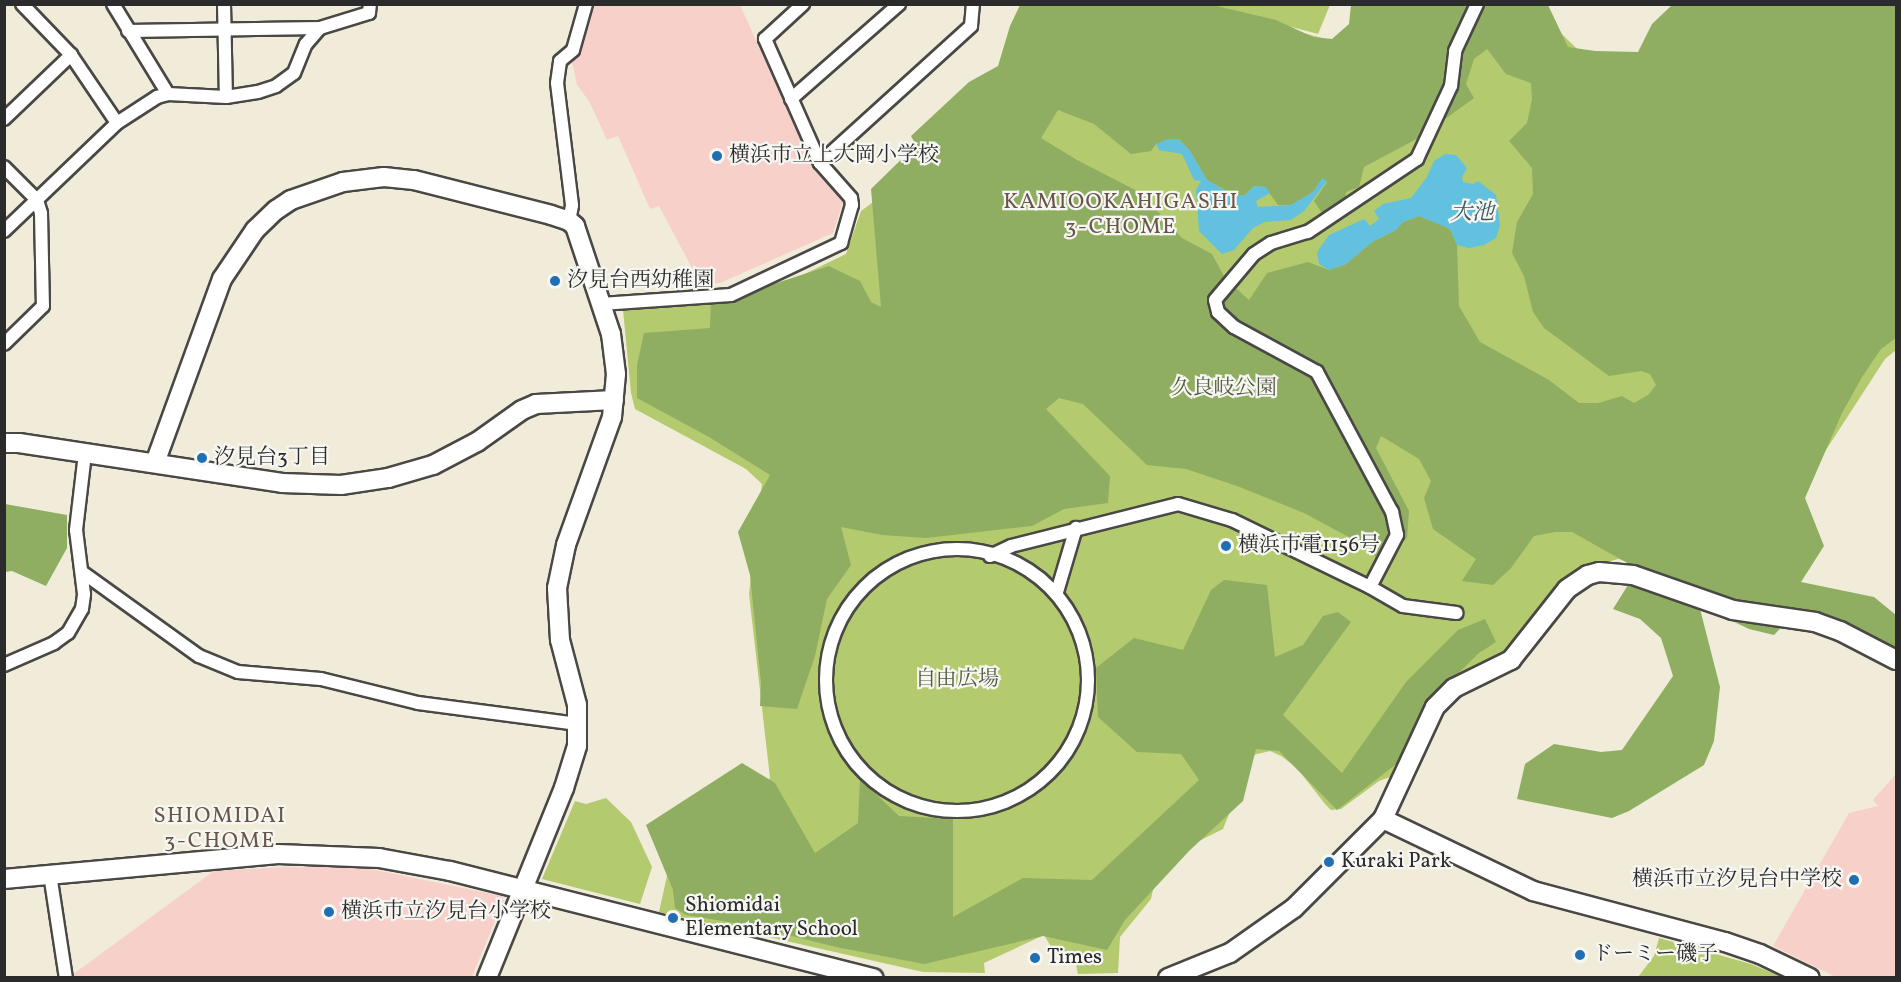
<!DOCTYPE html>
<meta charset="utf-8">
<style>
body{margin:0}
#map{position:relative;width:1901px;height:982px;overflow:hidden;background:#f0ecd9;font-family:Vollkorn,"Noto Serif JP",serif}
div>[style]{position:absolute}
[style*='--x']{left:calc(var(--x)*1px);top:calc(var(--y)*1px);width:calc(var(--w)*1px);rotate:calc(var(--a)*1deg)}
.built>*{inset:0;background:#f7d0ca}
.green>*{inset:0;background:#b4ca6e}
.forest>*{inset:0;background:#8fae61}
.water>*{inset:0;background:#61c1df}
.roads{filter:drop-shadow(2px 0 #494845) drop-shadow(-2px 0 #494845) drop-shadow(0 2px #494845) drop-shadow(0 -2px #494845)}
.street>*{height:12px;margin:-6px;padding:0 6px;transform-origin:6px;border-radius:6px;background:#fff}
.street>.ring{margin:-6px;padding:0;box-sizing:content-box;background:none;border:12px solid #fff;border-radius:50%}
.secondary>*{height:18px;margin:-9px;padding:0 9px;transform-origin:9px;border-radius:9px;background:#fff}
.dots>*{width:16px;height:16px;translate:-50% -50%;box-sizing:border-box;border:3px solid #f6f6f2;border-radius:50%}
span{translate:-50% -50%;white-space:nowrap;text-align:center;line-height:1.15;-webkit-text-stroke:4.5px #f6f6f2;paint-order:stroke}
.poi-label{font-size:21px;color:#2b2b2b}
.left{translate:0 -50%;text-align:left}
.right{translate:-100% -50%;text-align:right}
.park-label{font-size:21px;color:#545b3f}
.neighbourhood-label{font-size:22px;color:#695448;letter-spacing:1.5px}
.water-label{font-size:22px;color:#3b5861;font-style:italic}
.frame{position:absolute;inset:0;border:6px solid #2b2b2b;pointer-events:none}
</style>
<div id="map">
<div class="built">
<i style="clip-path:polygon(593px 5px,740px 5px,815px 171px,843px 202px,833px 233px,720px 283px,701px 285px,659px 206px,650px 209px,618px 136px,607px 140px,589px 101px,577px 85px,571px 56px,588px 8px)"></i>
<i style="clip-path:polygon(1896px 774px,1896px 977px,1836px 977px,1773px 946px,1849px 813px,1878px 806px,1873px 800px)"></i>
<i style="clip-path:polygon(283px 867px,361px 867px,502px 896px,504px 899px,472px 977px,72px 977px,72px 975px,214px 871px)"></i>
</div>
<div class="green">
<i style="clip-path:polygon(1209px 5px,1330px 5px,1318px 34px)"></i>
<i style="clip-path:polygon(1896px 5px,1896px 350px,1885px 359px,1798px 493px,1643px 562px,1618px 559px,1580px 570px,1505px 652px,1471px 668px,1439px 688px,1405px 741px,1390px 777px,1379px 781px,1341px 809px,1331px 810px,1325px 804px,1297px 768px,1281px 756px,1270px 751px,1253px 755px,1223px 829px,1187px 847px,1155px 881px,1151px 899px,1120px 937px,1118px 973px,1078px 974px,1073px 952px,1053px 950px,1044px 935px,984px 963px,985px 973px,923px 972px,659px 912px,674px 844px,745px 814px,770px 778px,749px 594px,762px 484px,746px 469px,635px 409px,631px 393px,623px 310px,711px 300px,724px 313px,846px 254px,861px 211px,896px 185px,1222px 11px,1333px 41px,1541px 14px,1599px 70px)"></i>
<i style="clip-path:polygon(606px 798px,631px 822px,652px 867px,640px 904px,542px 879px,575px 801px,586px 804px)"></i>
<i style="clip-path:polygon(1659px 938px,1751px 964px,1782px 977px,1638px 977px,1654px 956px)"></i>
</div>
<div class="forest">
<i style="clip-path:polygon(evenodd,1020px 5px,1212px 5px,1276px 20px,1313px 37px,1332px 39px,1349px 24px,1351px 5px,1548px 5px,1568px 47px,1595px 51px,1638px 52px,1652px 24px,1672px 5px,1896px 5px,1896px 338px,1881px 349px,1862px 377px,1842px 413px,1805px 498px,1824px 546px,1801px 582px,1874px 597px,1896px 615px,1896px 650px,1832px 619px,1796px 612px,1774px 635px,1749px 629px,1699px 605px,1720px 687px,1714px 741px,1704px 765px,1629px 811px,1612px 818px,1517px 799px,1525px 764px,1554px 744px,1601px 752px,1622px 750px,1673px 676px,1661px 638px,1640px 619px,1613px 609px,1638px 569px,1572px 532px,1555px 532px,1534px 536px,1511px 568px,1493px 585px,1462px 581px,1476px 559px,1433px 529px,1424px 498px,1431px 481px,1419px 459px,1381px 436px,1376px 448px,1409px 511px,1407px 538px,1376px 558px,1371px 549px,1304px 513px,1237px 486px,1186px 469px,1147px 465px,1083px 404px,1059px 398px,1046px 409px,1110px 476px,1108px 503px,1064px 509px,1032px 526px,926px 538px,882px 535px,841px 527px,851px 565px,827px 599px,815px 656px,797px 709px,760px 706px,761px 683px,750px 575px,738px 532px,770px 475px,709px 437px,637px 398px,637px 365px,644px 333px,710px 328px,711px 300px,755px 290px,829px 266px,860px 281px,871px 302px,881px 307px,871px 189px,916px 145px,911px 136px,969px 82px,998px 66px,1010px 26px,1020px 5px,1487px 49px,1506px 74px,1531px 83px,1532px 99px,1527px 123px,1509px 141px,1532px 168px,1533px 194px,1517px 222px,1512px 253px,1524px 276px,1533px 312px,1544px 328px,1609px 376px,1641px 371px,1650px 374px,1656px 385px,1648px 395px,1634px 403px,1622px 396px,1598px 403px,1579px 403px,1549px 380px,1480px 342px,1459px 306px,1457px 245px,1450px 229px,1437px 222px,1419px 216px,1403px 222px,1396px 230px,1372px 242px,1346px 264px,1329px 270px,1308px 262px,1267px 273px,1249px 300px,1225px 278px,1212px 254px,1182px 238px,1141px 193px,1077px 160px,1041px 138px,1058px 110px,1094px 124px,1131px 154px,1151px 151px,1156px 144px,1179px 139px,1190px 151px,1207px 180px,1236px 196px,1245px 195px,1254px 186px,1265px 187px,1278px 205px,1291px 205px,1313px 192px,1319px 183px,1327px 182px,1314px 201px,1324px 216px,1345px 203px,1346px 192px,1359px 187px,1364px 167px,1422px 136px,1474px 98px,1466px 84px,1474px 59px,1487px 49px)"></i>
<i style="clip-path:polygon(5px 504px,67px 515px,67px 548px,46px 586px,12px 571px,5px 572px)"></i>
<i style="clip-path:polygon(1224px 580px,1267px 585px,1275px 657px,1303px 645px,1323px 616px,1338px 612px,1351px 622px,1283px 715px,1342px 773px,1406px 682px,1458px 630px,1485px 619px,1496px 642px,1479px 653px,1435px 696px,1404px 758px,1337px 810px,1279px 751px,1256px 749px,1243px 801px,1190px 850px,1125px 920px,1107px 950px,1043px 936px,924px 964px,836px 947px,752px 926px,686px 915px,675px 908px,673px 890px,646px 825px,742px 763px,775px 783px,815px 853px,858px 823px,860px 779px,899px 816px,953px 819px,953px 917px,1023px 878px,1092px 880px,1199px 780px,1181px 754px,1137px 752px,1098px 717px,1096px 668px,1134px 638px,1183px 650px,1211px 590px)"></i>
</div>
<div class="water">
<i style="clip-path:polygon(1168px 139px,1179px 139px,1190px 151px,1207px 180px,1235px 196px,1245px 195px,1254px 186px,1266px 187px,1270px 193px,1256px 201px,1258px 207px,1291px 205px,1313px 192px,1322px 178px,1327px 181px,1304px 211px,1291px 220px,1265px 222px,1253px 228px,1234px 250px,1222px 254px,1199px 231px,1196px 190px,1201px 181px,1194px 180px,1182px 154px,1159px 150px,1156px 144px)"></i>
<i style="clip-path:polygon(1445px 154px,1456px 155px,1467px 168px,1462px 177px,1463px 182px,1473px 184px,1478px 181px,1496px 195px,1500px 225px,1496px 238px,1484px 245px,1469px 248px,1457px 245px,1450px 229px,1419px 216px,1403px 222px,1396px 230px,1372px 242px,1346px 264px,1329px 270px,1319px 264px,1317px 252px,1329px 235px,1364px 219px,1370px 226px,1379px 219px,1374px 211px,1383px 204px,1411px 198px,1427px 177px,1434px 161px)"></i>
</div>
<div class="roads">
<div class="street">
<i style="--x:22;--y:4;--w:71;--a:46.1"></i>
<i style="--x:71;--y:55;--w:82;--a:55.9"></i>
<i style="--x:113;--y:4;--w:105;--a:58.6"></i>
<i style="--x:224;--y:4;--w:93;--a:88.8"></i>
<i style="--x:128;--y:31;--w:192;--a:-0.9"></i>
<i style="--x:320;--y:28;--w:51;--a:-17"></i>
<i style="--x:369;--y:13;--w:9;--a:-84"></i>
<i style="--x:791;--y:99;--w:144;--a:-41.3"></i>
<i style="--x:4;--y:119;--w:93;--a:-43.7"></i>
<i style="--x:820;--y:163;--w:204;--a:-42.2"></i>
<i style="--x:971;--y:26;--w:22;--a:-85"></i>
<i style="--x:4;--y:167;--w:47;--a:45"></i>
<i style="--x:37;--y:200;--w:14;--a:73"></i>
<i style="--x:41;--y:213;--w:93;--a:88.8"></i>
<i style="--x:43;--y:306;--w:54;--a:135.7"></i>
<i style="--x:569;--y:221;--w:16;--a:-79"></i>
<i style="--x:572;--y:205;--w:123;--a:-97"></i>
<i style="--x:557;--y:83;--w:22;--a:-82"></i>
<i style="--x:560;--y:61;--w:17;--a:-40"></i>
<i style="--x:573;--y:50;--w:48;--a:-74.2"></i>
<i style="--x:4;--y:231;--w:156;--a:-43.7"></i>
<i style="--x:117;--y:123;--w:48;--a:-33"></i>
<i style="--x:157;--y:97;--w:11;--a:-15"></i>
<i style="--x:168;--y:94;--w:58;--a:3"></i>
<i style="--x:226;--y:97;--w:32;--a:-9"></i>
<i style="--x:258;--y:92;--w:19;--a:-18"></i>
<i style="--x:276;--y:86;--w:22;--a:-36"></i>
<i style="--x:294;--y:73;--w:31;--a:-68"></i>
<i style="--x:306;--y:44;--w:21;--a:-49"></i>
<i style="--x:601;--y:304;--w:130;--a:-4"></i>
<i style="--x:731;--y:295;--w:122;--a:-25.3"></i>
<i style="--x:841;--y:243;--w:40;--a:-74"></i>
<i style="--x:852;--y:205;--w:7;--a:-98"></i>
<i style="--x:851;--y:198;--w:47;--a:-131.5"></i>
<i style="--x:820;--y:163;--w:136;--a:-113.9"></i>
<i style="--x:765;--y:39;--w:52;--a:-42.6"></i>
<i class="ring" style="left:826px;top:549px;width:250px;height:250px"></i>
<i style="--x:990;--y:556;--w:23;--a:-25"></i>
<i style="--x:1011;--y:546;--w:172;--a:-14.1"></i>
<i style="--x:1178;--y:504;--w:56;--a:16.5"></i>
<i style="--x:1232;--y:520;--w:153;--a:25.9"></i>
<i style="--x:1370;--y:587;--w:38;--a:30"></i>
<i style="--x:1403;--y:606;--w:54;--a:7.4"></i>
<i style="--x:82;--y:572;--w:144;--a:35.7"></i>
<i style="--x:199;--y:656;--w:42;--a:22.3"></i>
<i style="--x:238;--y:672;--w:83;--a:4.8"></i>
<i style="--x:321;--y:679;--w:100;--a:13.9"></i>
<i style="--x:418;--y:703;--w:161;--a:7.5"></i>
<i style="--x:1370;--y:587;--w:59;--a:-62.6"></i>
<i style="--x:1397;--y:535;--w:24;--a:-102"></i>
<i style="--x:1392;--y:512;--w:159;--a:-118.2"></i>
<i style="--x:1317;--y:372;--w:94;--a:-151.5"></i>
<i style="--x:1234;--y:327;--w:22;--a:-137"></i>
<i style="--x:1218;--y:312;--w:12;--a:-104"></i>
<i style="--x:1215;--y:300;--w:60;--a:-49.7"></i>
<i style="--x:1254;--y:254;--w:20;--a:-33"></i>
<i style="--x:1271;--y:243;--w:39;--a:-17"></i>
<i style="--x:1308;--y:232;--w:131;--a:-33.8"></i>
<i style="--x:1417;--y:159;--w:81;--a:-65"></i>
<i style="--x:1451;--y:86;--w:35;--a:-83"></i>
<i style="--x:1455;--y:51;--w:52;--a:-64.9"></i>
<i style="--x:1057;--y:592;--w:67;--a:-73.5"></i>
<i style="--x:4;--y:665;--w:55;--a:-23.7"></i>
<i style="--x:54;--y:643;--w:17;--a:-36"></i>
<i style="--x:68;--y:633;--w:28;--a:-60"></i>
<i style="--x:82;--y:609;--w:15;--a:-82"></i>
<i style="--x:84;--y:594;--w:64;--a:-97.1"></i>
<i style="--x:76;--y:530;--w:78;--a:-83.3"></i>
<i style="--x:50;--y:874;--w:105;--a:81.3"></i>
</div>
<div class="secondary">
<i style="--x:4;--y:443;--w:15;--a:0"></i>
<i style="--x:19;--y:443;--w:266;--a:8.6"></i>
<i style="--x:282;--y:483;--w:59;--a:1.9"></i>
<i style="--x:341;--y:485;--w:48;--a:-8.5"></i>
<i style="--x:388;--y:478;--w:47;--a:-16.1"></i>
<i style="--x:433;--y:465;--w:50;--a:-27.6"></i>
<i style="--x:477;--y:442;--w:55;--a:-35.4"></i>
<i style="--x:522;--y:410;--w:15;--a:-23"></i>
<i style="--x:536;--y:404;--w:78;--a:-2.9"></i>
<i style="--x:155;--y:463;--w:196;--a:-70"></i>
<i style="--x:222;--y:279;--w:59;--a:-56"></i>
<i style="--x:255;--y:230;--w:29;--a:-44"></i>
<i style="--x:276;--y:210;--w:18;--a:-34"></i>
<i style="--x:291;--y:200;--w:55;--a:-19.1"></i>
<i style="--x:343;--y:182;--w:41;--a:-7"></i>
<i style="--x:384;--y:177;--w:30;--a:6"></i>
<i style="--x:414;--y:180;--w:141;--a:14.3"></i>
<i style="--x:551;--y:215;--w:19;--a:18"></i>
<i style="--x:569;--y:221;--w:8;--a:40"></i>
<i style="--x:575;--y:226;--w:114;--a:71.6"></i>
<i style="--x:611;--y:334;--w:40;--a:82.9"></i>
<i style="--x:616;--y:374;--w:43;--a:95.3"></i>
<i style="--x:612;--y:417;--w:136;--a:109.8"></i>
<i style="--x:566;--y:545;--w:44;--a:101.8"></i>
<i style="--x:557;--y:588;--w:52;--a:86.7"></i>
<i style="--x:560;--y:640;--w:67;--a:75.3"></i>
<i style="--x:577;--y:705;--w:41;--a:90"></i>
<i style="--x:577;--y:746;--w:44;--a:107.2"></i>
<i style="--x:564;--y:788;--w:205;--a:112.1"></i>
<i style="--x:1383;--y:819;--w:166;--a:25.6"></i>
<i style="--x:1533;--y:891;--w:199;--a:14.9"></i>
<i style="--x:1725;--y:942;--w:37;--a:19"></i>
<i style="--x:1760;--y:954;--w:55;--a:25.6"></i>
<i style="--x:4;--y:879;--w:275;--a:-5.2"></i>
<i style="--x:278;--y:854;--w:101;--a:2.3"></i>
<i style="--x:379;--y:858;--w:72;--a:10.4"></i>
<i style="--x:450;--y:871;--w:437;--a:14.2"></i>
<i style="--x:1168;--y:978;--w:67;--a:-22"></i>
<i style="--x:1230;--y:953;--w:78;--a:-35.1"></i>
<i style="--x:1294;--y:908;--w:126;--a:-45"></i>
<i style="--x:1383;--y:819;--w:123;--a:-65.1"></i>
<i style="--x:1435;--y:707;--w:27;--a:-45"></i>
<i style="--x:1454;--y:688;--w:64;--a:-26.2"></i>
<i style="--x:1511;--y:660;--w:90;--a:-51.7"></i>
<i style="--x:1567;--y:589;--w:25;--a:-34"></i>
<i style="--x:1588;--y:575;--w:11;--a:-15"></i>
<i style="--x:1599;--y:572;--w:34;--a:5"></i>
<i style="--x:1633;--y:575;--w:106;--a:19.3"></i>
<i style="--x:1733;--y:610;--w:83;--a:8.3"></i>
<i style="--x:1815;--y:622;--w:27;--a:20"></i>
<i style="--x:1840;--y:631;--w:63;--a:27.4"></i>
</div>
</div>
<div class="dots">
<i style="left:717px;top:156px;background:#1f6fb2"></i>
<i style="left:555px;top:281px;background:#1f6fb2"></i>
<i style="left:202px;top:458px;background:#1f6fb2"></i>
<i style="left:1226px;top:546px;background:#1f6fb2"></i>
<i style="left:1329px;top:862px;background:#1f6fb2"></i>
<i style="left:1854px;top:880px;background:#1f6fb2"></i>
<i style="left:329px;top:912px;background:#1f6fb2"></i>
<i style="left:673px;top:918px;background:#1f6fb2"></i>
<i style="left:1580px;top:955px;background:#1f6fb2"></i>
<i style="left:1035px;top:958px;background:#1f6fb2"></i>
</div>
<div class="poi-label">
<span class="left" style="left:729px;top:156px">横浜市立上大岡小学校</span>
<span class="left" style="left:567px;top:281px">汐見台西幼稚園</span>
<span class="left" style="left:214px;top:458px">汐見台3丁目</span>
<span class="left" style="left:1238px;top:546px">横浜市電1156号</span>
<span class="left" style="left:1341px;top:862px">Kuraki Park</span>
<span class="right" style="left:1842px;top:880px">横浜市立汐見台中学校</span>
<span class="left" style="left:685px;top:918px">Shiomidai<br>Elementary School</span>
<span class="left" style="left:341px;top:912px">横浜市立汐見台小学校</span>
<span class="left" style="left:1592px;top:955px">ドーミー磯子</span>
<span class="left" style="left:1047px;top:958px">Times</span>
</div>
<div class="park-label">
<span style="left:1224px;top:389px">久良岐公園</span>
<span style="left:957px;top:680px">自由広場</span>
</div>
<div class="neighbourhood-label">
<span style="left:1121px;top:215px">KAMIOOKAHIGASHI<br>3-CHOME</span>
<span style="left:220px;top:829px">SHIOMIDAI<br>3-CHOME</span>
</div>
<div class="water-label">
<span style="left:1472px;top:214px">大池</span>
</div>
<div class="frame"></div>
</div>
